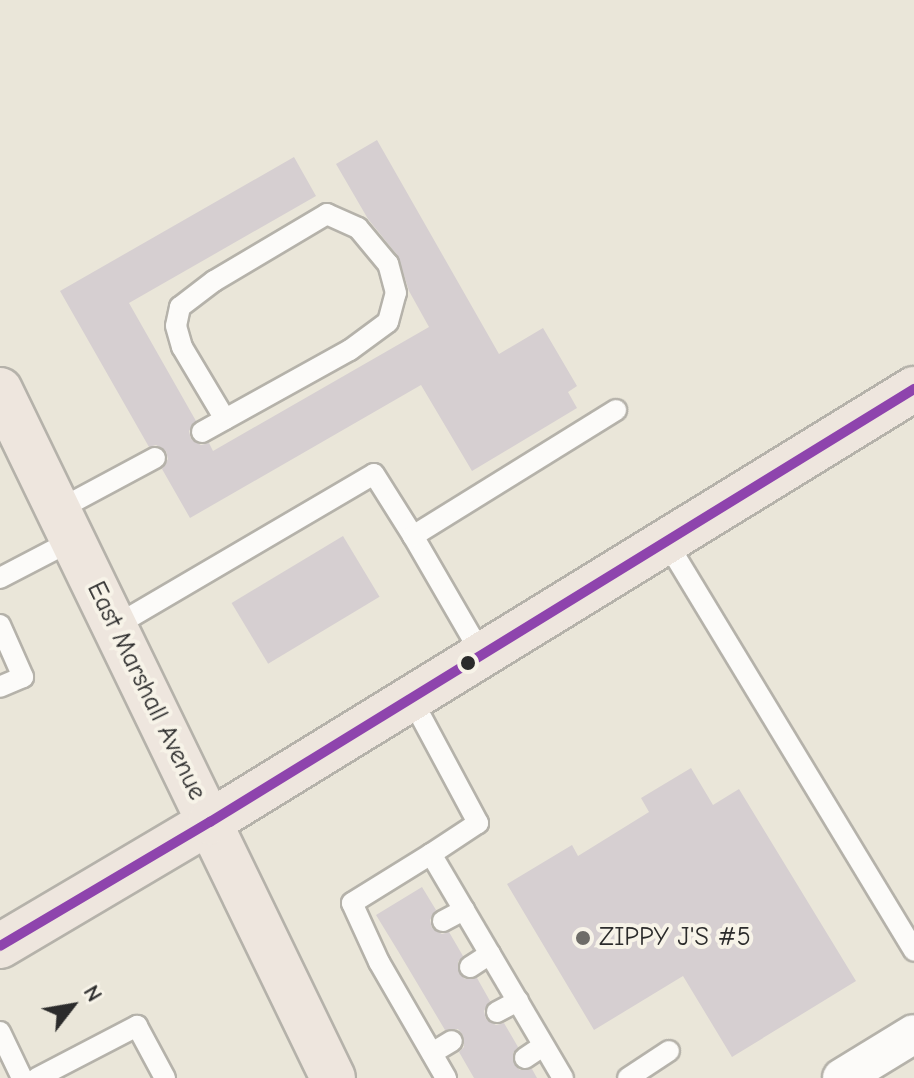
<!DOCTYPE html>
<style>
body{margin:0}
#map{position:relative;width:914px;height:1078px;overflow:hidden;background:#eae6d9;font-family:"Comic Neue",sans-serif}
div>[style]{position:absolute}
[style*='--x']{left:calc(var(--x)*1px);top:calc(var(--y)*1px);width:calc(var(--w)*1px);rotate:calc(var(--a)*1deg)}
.building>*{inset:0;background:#d6cfd1;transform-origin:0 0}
.roads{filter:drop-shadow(2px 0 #b5b2aa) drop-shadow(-2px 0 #b5b2aa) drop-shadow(0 2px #b5b2aa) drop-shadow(0 -2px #b5b2aa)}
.lane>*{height:20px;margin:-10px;padding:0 10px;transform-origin:10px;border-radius:10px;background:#fcfbf9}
.street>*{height:38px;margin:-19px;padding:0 19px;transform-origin:19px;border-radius:19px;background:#fcfbf9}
.primary>*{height:44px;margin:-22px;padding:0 22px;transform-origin:22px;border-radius:22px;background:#eee6de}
.bus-1>*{height:10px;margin:-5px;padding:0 5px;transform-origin:5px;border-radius:5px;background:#8e44ad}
.dots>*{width:22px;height:22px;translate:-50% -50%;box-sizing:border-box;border:4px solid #f7f3e8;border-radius:50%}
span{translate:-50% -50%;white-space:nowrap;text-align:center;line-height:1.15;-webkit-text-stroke:8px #f7f3e8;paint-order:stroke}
.street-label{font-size:26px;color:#2b2b2b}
.poi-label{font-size:26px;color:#2b2b2b}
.left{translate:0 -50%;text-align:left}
.north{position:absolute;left:32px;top:966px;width:80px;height:80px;-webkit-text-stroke:6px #f7f3e8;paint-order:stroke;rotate:59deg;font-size:22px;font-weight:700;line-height:32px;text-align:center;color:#2b2b2b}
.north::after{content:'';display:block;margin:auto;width:28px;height:36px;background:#2b2b2b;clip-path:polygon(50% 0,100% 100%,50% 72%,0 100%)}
</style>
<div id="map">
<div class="building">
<i style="clip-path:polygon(377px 140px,499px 354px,543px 328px,577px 386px,568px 392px,577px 408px,472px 471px,421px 385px,190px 518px,162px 469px,168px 459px,166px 451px,156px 445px,149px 447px,60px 291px,294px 157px,316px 196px,129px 303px,196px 421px,189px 431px,191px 439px,201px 445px,209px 443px,213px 451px,429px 327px,409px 291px,398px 256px,368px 219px,336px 164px)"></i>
<i style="left:343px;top:536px;width:71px;height:130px;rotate:59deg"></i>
<i style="clip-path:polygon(691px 768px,713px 805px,739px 789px,856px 981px,732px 1057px,683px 976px,594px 1030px,507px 884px,572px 845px,578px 856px,649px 812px,641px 798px)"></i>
<i style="clip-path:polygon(422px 887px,436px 910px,430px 920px,432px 928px,442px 934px,449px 932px,463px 956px,458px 962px,459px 973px,465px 979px,477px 978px,490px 1001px,484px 1011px,486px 1019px,496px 1025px,504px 1023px,518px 1047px,513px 1053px,514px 1064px,520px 1070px,532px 1069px,537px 1078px,474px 1078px,459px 1052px,464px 1047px,463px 1035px,458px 1029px,445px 1030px,398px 951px,376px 915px)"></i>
</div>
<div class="roads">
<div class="lane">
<i style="--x:202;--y:432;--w:169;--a:-29"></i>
<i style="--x:350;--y:350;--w:47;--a:-36.4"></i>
<i style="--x:388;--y:322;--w:30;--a:-75"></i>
<i style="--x:396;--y:293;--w:30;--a:-105"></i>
<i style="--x:388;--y:264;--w:47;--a:-129.8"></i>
<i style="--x:358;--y:228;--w:34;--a:-156"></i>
<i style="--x:327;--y:214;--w:131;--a:149.3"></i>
<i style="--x:214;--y:281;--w:43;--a:142.6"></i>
<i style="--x:180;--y:307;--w:19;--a:102"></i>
<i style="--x:176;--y:326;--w:22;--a:74"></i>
<i style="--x:182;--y:347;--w:84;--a:59.2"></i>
<i style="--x:58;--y:510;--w:110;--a:-28.2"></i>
<i style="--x:666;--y:541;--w:479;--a:58.8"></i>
<i style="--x:0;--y:578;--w:82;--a:-27.5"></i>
<i style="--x:0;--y:625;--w:57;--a:66.1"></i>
<i style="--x:23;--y:677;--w:25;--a:157"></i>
<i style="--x:115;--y:626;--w:300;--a:-30.4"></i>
<i style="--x:374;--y:474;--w:73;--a:57.8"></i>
<i style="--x:482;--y:655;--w:138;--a:-120.1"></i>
<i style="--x:413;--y:536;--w:239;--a:-31.8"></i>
<i style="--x:411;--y:698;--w:142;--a:61.8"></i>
<i style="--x:478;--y:823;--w:56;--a:146.6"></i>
<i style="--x:431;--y:854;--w:260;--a:59.5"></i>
<i style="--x:431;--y:854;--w:93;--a:148.2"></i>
<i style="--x:352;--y:903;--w:65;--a:65.4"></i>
<i style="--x:379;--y:962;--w:134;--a:60"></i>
<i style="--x:443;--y:921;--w:24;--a:-28"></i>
<i style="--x:470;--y:967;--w:24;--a:-33"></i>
<i style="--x:497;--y:1012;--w:24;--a:-28"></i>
<i style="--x:0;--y:1032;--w:51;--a:64.4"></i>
<i style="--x:432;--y:1053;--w:23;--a:-31"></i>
<i style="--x:525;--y:1058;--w:22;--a:-34"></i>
<i style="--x:37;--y:1078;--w:113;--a:-27.5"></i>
<i style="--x:137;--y:1026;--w:59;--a:61.7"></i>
<i style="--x:628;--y:1078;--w:49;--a:-33.4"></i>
</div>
<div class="street">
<i style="--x:842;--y:1078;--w:84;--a:-31.4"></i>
</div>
<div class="primary">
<i style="--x:0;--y:390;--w:764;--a:64.17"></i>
<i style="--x:0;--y:946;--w:244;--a:-30.6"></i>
<i style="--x:210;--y:822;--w:827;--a:-31.59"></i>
</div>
</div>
<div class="bus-1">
<i style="--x:0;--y:946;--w:244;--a:-30.6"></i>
<i style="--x:210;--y:822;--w:827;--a:-31.59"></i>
</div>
<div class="dots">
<i style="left:468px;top:663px;background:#2b2b2b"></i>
<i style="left:583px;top:938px;background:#6e6c68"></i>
</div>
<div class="street-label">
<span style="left:146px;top:691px;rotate:64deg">East Marshall Avenue</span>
</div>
<div class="poi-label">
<span class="left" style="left:599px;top:938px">ZIPPY J'S #5</span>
</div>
<div class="north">N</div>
</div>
